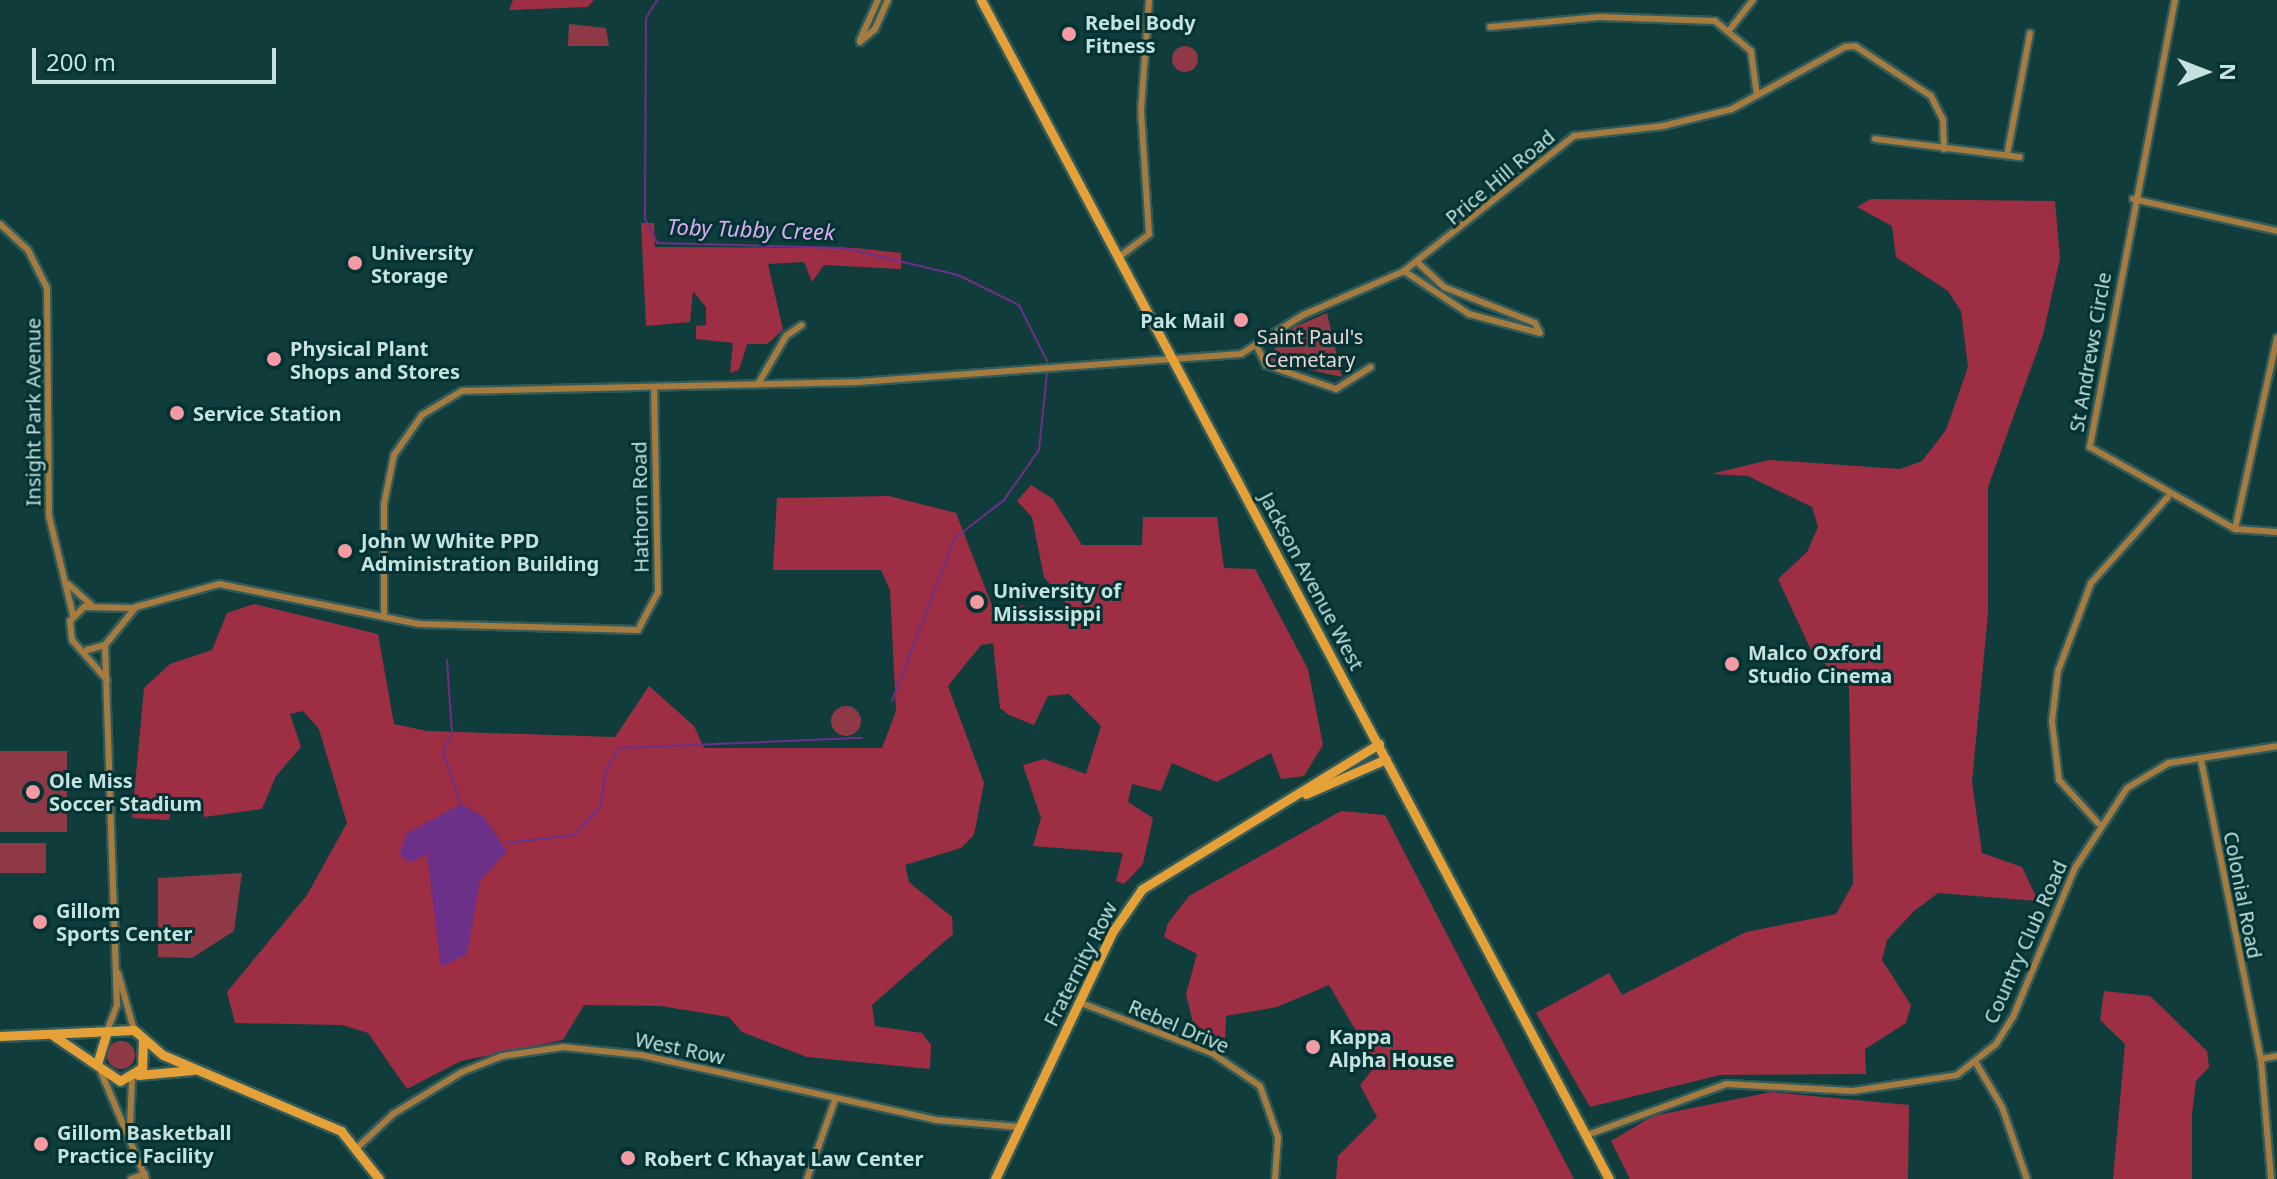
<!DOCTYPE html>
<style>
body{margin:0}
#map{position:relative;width:2277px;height:1179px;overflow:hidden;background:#103d3c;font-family:"Noto Sans",sans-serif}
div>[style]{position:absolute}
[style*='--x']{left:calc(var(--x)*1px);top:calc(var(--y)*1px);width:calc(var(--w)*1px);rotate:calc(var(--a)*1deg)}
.green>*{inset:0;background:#8f3846;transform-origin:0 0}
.round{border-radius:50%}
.forest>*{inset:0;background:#9e2e44}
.water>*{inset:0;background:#6c3088}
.stream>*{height:2px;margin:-1px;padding:0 1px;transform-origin:1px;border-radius:1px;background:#6c3088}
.roads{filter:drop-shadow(2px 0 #315b5a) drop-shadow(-2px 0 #315b5a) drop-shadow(0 2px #315b5a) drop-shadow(0 -2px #315b5a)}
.street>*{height:6px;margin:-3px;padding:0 3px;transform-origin:3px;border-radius:3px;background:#a67b3f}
.secondary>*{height:9px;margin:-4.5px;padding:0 4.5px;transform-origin:4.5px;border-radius:4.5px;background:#e5a138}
.dots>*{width:22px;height:22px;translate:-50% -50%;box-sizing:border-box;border:4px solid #023232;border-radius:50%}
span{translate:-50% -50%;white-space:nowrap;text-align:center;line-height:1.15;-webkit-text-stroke:6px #023232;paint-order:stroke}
.poi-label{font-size:20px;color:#c5e1e0;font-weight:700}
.left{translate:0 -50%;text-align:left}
.right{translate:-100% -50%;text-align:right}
.street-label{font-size:20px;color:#c5e1e0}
.park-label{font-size:20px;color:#f3d3d5}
.water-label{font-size:22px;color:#d9acf1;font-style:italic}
.north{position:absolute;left:2165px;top:32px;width:80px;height:80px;-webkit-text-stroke:6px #023232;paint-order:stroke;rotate:90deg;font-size:22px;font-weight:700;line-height:32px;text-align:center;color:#c5e1e0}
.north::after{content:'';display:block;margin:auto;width:28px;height:36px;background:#c5e1e0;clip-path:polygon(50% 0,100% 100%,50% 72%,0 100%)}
.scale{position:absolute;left:32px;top:48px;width:244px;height:36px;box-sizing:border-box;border:4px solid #c5e1e0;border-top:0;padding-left:10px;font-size:24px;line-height:28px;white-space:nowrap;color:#c5e1e0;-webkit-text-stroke:6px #023232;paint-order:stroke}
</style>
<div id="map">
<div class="green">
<i style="clip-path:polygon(569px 24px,606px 28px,609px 46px,568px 46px)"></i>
<i class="round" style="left:1172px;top:46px;width:26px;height:26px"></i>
<i style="clip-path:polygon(1327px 313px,1342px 377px,1265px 360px,1294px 327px)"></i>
<i class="round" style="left:831px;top:706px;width:30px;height:30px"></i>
<i style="left:67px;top:751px;width:81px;height:67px;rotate:90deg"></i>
<i style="left:0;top:843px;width:46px;height:30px"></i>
<i style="clip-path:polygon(242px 873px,234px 931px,192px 958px,158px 957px,158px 878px)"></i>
<i class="round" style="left:107px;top:1041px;width:28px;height:28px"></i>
</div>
<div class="forest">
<i style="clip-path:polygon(513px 0,594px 0,588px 7px,509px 10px)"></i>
<i style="clip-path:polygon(1871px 199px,2055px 201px,2060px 258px,2043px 335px,1988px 487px,1988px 613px,1972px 782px,1982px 853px,2022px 867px,2038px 901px,1938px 893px,1914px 911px,1887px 940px,1882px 960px,1911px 1005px,1906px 1023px,1865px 1049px,1866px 1074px,1720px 1075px,1590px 1107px,1536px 1013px,1609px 973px,1622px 995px,1746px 932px,1836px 914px,1853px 884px,1849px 688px,1811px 650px,1778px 579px,1807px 552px,1818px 527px,1812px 507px,1748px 476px,1711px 474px,1769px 460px,1900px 469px,1922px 461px,1946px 430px,1968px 367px,1961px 311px,1948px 291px,1896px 257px,1892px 226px,1857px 207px)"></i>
<i style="clip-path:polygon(641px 223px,654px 223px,655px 247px,856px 248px,901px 253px,901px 269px,824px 265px,812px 282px,804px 262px,768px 264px,783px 330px,767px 344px,747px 344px,739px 370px,730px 373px,733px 343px,696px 339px,696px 326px,706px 325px,706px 307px,693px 291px,690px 322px,646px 326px)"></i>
<i style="clip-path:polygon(1031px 485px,1053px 499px,1082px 545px,1142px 545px,1143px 517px,1217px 517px,1224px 568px,1255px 569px,1308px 669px,1323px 745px,1304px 776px,1281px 779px,1271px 753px,1217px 782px,1172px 763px,1161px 791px,1132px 784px,1128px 802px,1153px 818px,1143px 864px,1124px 884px,1116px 881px,1123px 853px,1033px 846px,1041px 818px,1023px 765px,1044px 759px,1086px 774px,1101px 726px,1069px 694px,1048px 696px,1034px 725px,1009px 715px,1000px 708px,993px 643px,981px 645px,948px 686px,984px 783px,974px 835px,961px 848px,905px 865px,909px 882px,952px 917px,953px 934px,872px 1005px,875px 1026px,922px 1033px,931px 1045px,930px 1069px,807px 1057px,742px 1032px,729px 1017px,661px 1006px,584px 1005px,563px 1040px,461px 1061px,407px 1089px,368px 1033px,342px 1025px,235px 1023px,227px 992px,307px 895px,347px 823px,319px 729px,303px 711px,290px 714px,301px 747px,276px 776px,262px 809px,204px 817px,201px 799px,174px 799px,169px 820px,132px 818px,144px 688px,170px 664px,212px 650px,227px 613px,254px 604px,378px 634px,394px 724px,427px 731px,615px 737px,649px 686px,694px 726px,704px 748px,882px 748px,896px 711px,890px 590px,881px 570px,773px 570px,777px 498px,889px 496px,956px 513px,995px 613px,1022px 606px,1065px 620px,1074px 613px,1044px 577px,1032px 517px,1017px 501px)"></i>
<i style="clip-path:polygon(1341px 811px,1385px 815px,1574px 1179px,1336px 1179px,1338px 1156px,1377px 1117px,1360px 1085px,1376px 1065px,1329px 985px,1277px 1007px,1226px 1016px,1225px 1041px,1194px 1027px,1186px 994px,1197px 954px,1164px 937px,1168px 923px,1189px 896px)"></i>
<i style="clip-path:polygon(2104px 991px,2150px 996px,2207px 1051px,2209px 1067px,2196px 1081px,2192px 1114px,2192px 1179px,2113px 1179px,2125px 1044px,2100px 1020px)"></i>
<i style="clip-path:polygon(1771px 1092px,1909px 1105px,1908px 1179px,1630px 1179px,1611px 1141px,1653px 1116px)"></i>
</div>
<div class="water">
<i style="clip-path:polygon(461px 804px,483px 816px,507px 851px,480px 881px,467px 954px,441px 967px,427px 854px,410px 863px,399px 854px,407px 833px)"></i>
</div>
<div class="stream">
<i style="--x:657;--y:0;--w:21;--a:121"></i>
<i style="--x:646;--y:18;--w:201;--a:90.3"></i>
<i style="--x:645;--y:219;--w:27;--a:63"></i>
<i style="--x:657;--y:243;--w:187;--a:1.5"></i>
<i style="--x:844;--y:248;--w:117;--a:13.3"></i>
<i style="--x:958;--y:275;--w:68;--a:26.2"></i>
<i style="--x:1019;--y:305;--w:63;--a:63.4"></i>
<i style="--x:447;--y:660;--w:73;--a:86.1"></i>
<i style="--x:452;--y:733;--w:21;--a:115"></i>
<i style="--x:443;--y:752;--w:55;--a:70.9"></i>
<i style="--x:892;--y:701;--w:175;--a:-68.9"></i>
<i style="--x:955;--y:538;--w:62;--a:-37.8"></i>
<i style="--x:1004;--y:500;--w:61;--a:-55"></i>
<i style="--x:1039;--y:450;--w:77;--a:-84.1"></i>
<i style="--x:507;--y:843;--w:67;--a:-6.8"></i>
<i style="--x:574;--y:835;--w:40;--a:-47"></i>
<i style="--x:601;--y:806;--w:33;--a:-83"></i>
<i style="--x:605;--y:773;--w:29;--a:-61"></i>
<i style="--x:619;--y:748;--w:243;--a:-2.4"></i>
</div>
<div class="roads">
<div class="street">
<i style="--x:2175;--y:0;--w:455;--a:100.8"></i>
<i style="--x:2090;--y:447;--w:167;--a:29.5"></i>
<i style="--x:2235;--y:529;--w:196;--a:-77.6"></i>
<i style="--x:1490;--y:27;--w:110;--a:-5.2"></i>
<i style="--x:1600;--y:17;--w:115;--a:2"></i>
<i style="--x:1715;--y:21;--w:47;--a:39.8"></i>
<i style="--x:1751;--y:51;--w:45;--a:82.4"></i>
<i style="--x:1731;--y:28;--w:36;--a:-52"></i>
<i style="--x:860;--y:40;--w:44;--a:-65.8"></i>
<i style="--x:860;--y:42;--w:20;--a:-41"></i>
<i style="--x:875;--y:29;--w:32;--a:-66"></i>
<i style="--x:1875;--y:139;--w:146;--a:7.1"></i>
<i style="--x:2007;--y:155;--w:124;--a:-79.3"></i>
<i style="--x:2133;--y:199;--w:148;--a:12.5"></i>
<i style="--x:0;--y:224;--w:38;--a:43"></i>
<i style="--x:28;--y:250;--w:42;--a:63.4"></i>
<i style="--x:47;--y:288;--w:228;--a:89.5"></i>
<i style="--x:49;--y:516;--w:102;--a:76.4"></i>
<i style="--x:1119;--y:257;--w:38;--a:-37"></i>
<i style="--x:1149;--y:234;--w:124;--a:-93.7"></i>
<i style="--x:1141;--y:110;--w:110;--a:-85.8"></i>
<i style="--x:1404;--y:271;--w:78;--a:33.5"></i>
<i style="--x:1469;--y:314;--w:73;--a:15"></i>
<i style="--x:1540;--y:333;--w:11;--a:-117"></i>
<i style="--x:1535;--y:323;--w:98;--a:-158.4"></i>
<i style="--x:1444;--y:287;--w:37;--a:-137"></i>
<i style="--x:1258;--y:349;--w:18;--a:63"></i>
<i style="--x:1266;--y:365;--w:74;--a:18.9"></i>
<i style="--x:1336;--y:389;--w:41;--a:-32.2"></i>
<i style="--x:758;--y:384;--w:56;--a:-59.7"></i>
<i style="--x:786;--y:336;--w:19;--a:-35"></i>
<i style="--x:2235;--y:529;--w:42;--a:4.1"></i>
<i style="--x:68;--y:584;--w:31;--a:42"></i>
<i style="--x:384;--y:616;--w:112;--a:-90"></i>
<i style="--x:384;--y:504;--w:50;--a:-78.5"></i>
<i style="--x:394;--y:455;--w:49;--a:-55"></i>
<i style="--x:422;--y:415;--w:47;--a:-31"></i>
<i style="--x:462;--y:391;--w:396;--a:-1.3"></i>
<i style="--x:858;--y:382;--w:384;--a:-4.2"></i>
<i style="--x:1241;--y:354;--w:73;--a:-32.2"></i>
<i style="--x:1303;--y:315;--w:110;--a:-23.5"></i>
<i style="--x:1404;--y:271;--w:217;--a:-38.5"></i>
<i style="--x:1574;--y:136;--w:90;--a:-6.4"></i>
<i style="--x:1663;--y:126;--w:71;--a:-13.8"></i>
<i style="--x:1732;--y:109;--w:129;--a:-28.8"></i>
<i style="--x:1845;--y:47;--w:10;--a:-6"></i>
<i style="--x:1855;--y:46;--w:91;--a:33.3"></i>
<i style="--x:1931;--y:96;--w:27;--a:63"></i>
<i style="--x:1943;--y:120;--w:29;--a:88"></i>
<i style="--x:105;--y:645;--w:360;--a:88.1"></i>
<i style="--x:117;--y:1005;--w:28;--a:111"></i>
<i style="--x:87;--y:650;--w:19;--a:-16"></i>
<i style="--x:105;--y:645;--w:49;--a:-50.8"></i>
<i style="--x:136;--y:607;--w:86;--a:-15.5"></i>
<i style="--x:219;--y:584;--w:204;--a:11.3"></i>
<i style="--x:419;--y:624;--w:219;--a:1.6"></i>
<i style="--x:638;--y:630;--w:43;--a:-62.2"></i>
<i style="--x:658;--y:592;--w:205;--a:-91.1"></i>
<i style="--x:107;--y:680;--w:53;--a:-131.2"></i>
<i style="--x:72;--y:640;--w:19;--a:-96"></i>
<i style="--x:70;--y:621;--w:20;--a:-45"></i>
<i style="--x:84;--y:607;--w:48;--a:1.2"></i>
<i style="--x:2201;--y:760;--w:305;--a:78.7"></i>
<i style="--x:2261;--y:1059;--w:120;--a:85.2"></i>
<i style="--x:2098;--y:823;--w:58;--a:-132.2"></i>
<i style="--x:2059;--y:780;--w:59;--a:-96.8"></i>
<i style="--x:2052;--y:721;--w:50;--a:-83.2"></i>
<i style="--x:2058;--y:671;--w:94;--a:-69.4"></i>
<i style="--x:2091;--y:583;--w:115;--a:-48.2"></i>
<i style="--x:118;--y:973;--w:59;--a:74.3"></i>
<i style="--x:1081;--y:1003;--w:140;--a:20.9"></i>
<i style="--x:1212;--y:1053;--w:58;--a:34.5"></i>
<i style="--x:1260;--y:1086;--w:54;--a:70.6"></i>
<i style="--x:1278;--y:1137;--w:42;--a:94.1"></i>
<i style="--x:2261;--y:1059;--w:16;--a:-11"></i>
<i style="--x:1976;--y:1063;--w:51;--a:59.4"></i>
<i style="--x:2002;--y:1107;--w:76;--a:70.9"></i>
<i style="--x:101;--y:1072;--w:116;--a:67.2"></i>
<i style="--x:130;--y:1127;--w:47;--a:-87.6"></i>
<i style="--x:1587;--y:1135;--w:148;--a:-20.1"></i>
<i style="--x:1726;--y:1084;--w:127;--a:3.2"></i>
<i style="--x:1853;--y:1091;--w:105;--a:-8.7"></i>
<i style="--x:1957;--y:1075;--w:50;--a:-38.5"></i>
<i style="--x:1996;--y:1044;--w:32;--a:-58"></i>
<i style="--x:2013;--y:1017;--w:161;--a:-67.4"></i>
<i style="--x:2075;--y:868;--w:95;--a:-57"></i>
<i style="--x:2127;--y:788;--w:49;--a:-30.8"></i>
<i style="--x:2169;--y:763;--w:109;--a:-8.9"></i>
<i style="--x:358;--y:1147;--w:48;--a:-43.3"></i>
<i style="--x:393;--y:1114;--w:81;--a:-31.3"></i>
<i style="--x:462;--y:1072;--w:43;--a:-21.8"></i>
<i style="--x:502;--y:1056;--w:62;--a:-8.4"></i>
<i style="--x:563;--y:1047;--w:78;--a:5.9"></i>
<i style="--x:641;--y:1055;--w:302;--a:12.4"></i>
<i style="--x:936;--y:1120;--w:84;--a:4.8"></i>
<i style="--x:131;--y:1179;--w:15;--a:-20"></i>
<i style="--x:807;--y:1179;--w:84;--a:-70.5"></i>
</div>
<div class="secondary">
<i style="--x:981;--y:0;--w:1336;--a:61.96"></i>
<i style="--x:1306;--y:794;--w:87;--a:-23.6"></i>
<i style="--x:0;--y:1036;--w:134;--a:-2.6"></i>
<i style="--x:134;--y:1030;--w:38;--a:41"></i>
<i style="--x:163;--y:1055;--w:194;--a:23.1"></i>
<i style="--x:341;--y:1131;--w:61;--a:51.6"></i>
<i style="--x:54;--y:1036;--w:80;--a:34.3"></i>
<i style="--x:120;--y:1081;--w:26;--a:-31"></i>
<i style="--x:142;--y:1068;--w:27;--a:-88"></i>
<i style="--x:97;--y:1064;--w:34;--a:-73"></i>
<i style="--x:138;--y:1075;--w:55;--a:-5.2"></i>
<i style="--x:995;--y:1179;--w:275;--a:-64.6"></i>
<i style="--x:1113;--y:931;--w:51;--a:-55.4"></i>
<i style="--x:1142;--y:889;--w:278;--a:-31.5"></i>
</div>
</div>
<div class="dots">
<i style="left:1069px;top:34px;background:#f49aa3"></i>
<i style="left:355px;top:263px;background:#f49aa3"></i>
<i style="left:1241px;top:320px;background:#f49aa3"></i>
<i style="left:274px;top:359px;background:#f49aa3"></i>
<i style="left:177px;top:413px;background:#f49aa3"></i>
<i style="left:345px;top:551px;background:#f49aa3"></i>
<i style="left:977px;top:602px;background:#f49aa3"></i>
<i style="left:1732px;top:664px;background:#f49aa3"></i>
<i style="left:33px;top:792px;background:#f49aa3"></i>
<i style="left:40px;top:922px;background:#f49aa3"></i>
<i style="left:1313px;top:1047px;background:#f49aa3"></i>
<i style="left:41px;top:1144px;background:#f49aa3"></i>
<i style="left:628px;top:1158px;background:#f49aa3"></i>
</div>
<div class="poi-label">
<span class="left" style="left:1085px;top:34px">Rebel Body<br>Fitness</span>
<span class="left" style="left:371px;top:264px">University<br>Storage</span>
<span class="right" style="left:1225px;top:320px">Pak Mail</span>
<span class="left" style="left:290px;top:360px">Physical Plant<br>Shops and Stores</span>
<span class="left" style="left:193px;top:413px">Service Station</span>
<span class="left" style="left:361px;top:552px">John W White PPD<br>Administration Building</span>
<span class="left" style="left:993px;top:602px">University of<br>Mississippi</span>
<span class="left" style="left:1748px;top:664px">Malco Oxford<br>Studio Cinema</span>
<span class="left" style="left:49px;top:792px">Ole Miss<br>Soccer Stadium</span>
<span class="left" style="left:56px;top:922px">Gillom<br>Sports Center</span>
<span class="left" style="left:1329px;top:1048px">Kappa<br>Alpha House</span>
<span class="left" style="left:57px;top:1144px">Gillom Basketball<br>Practice Facility</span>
<span class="left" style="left:644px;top:1158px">Robert C Khayat Law Center</span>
</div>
<div class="street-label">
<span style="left:1500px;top:177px;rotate:-40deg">Price Hill Road</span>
<span style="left:2090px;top:352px;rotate:-80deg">St Andrews Circle</span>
<span style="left:33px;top:412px;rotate:-90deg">Insight Park Avenue</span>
<span style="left:640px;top:507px;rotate:-91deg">Hathorn Road</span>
<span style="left:1312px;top:581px;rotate:62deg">Jackson Avenue West</span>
<span style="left:2243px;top:895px;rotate:79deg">Colonial Road</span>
<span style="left:2025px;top:942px;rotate:-66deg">Country Club Road</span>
<span style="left:1080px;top:964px;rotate:-63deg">Fraternity Row</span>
<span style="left:1179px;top:1026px;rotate:23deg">Rebel Drive</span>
<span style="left:680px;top:1048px;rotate:12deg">West Row</span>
</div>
<div class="park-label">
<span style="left:1310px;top:348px">Saint Paul's<br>Cemetary</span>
</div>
<div class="water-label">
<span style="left:751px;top:229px;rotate:2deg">Toby Tubby Creek</span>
</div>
<div class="north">N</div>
<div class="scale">200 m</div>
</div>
